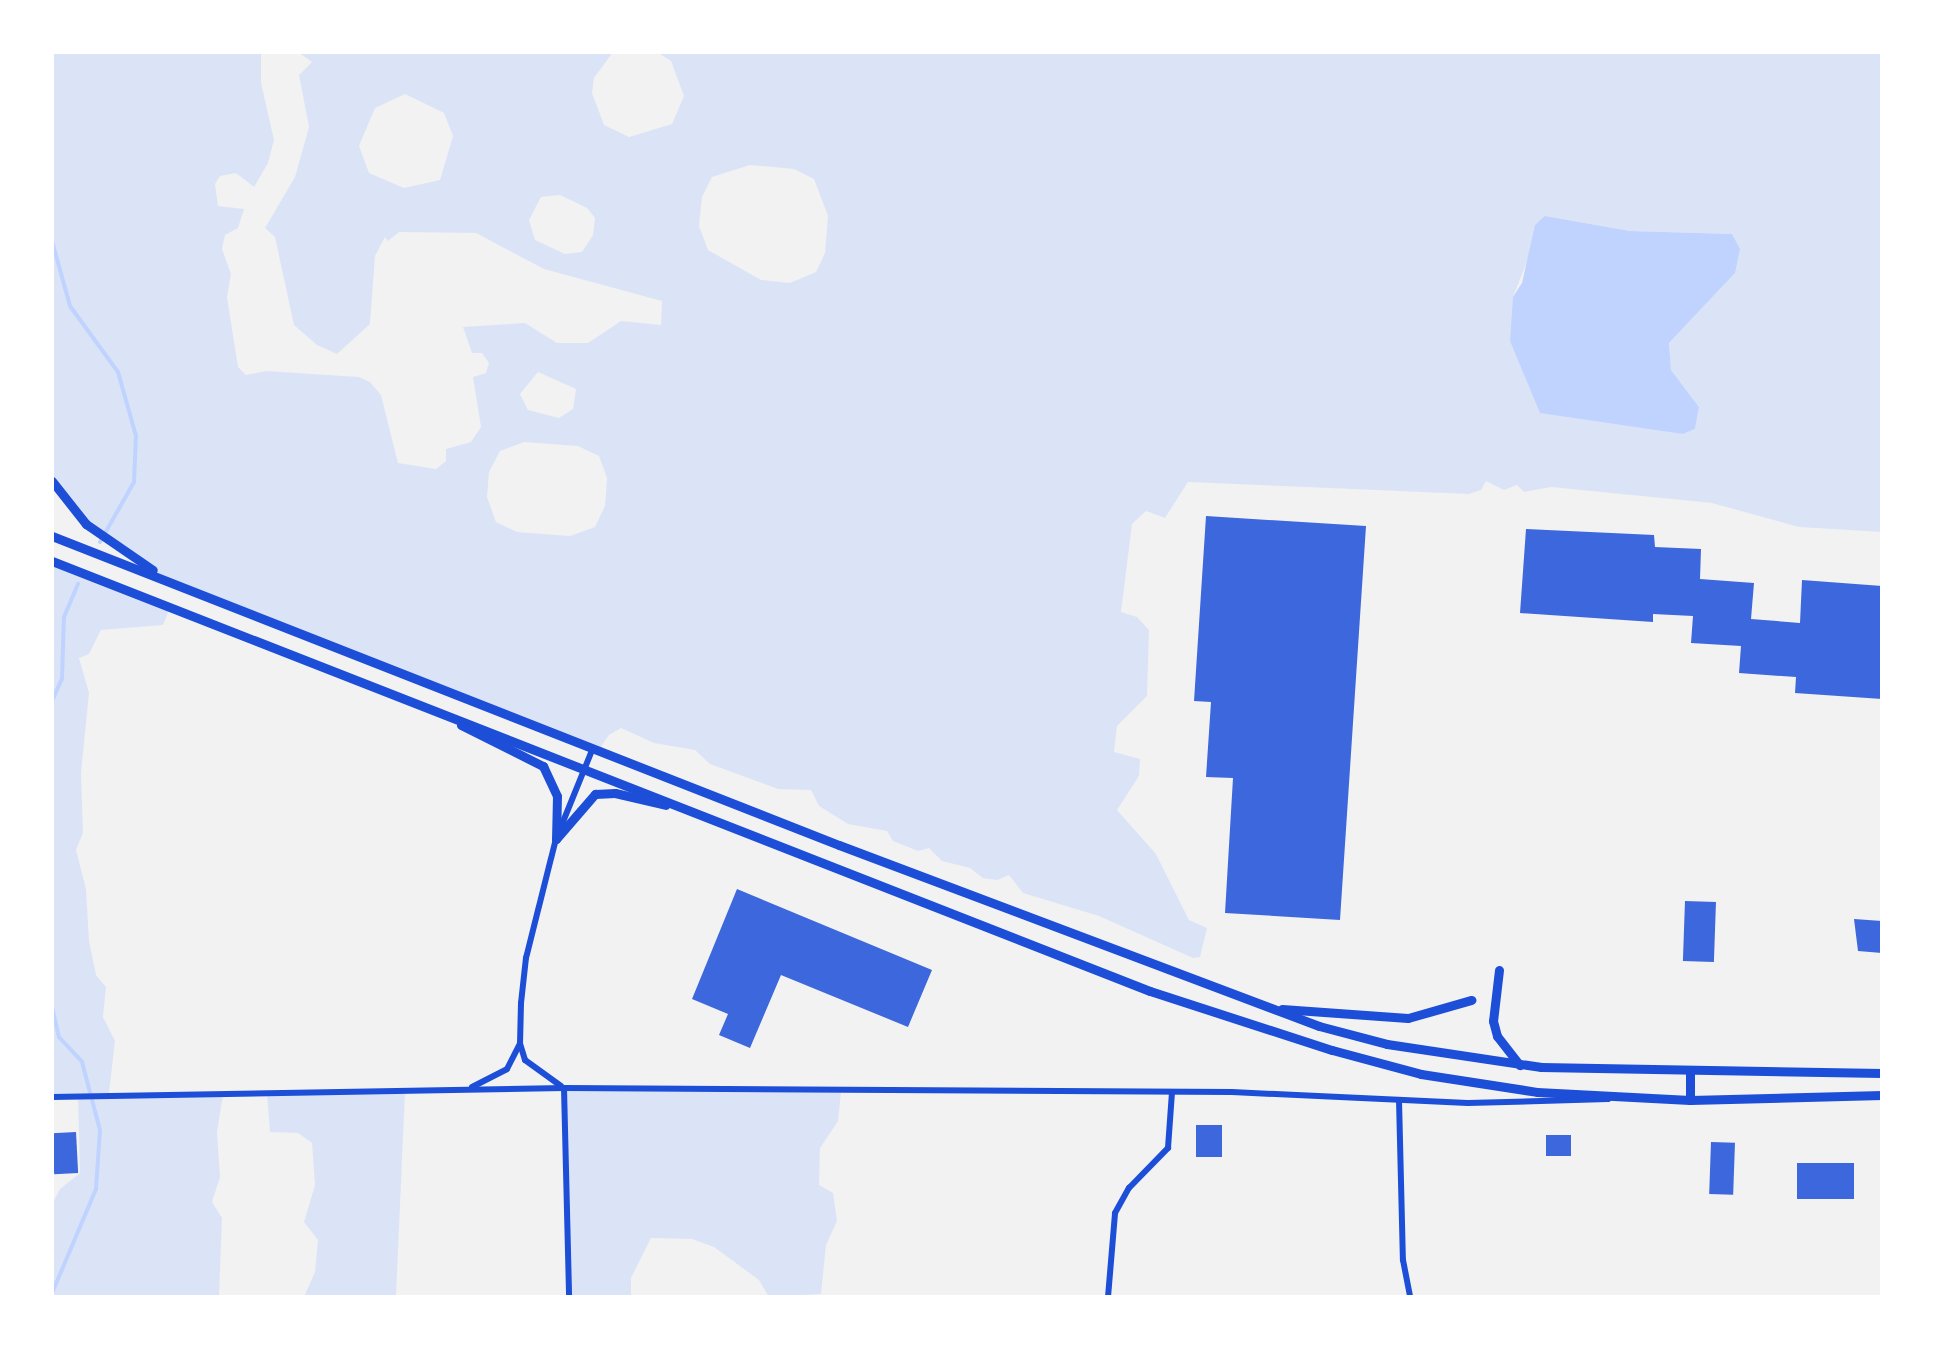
<!DOCTYPE html>
<style>
body{margin:0}
#map{position:relative;width:1934px;height:1349px;overflow:hidden;background:#f2f2f2;font-family:"Public Sans",sans-serif}
div>[style]{position:absolute}
[style*='--x']{left:calc(var(--x)*1px);top:calc(var(--y)*1px);width:calc(var(--w)*1px);rotate:calc(var(--a)*1deg)}
.green>*{inset:0;background:#dbe4f7}
.water>*{inset:0;background:#bfd3fe}
.stream>*{height:4px;margin:-2px;padding:0 2px;transform-origin:2px;border-radius:2px;background:#bfd3fe}
.building>*{inset:0;background:#3d67dc;transform-origin:0 0}
.minor>*{height:6px;margin:-3px;padding:0 3px;transform-origin:3px;border-radius:3px;background:#1d4ed8}
.primary>*{height:9px;margin:-4.5px;padding:0 4.5px;transform-origin:4.5px;border-radius:4.5px;background:#1d4ed8}
span{translate:-50% -50%;white-space:nowrap;text-align:center;line-height:1.15;-webkit-text-stroke:8px #fff;paint-order:stroke}
.frame{position:absolute;inset:0;border:54px solid #fff;pointer-events:none}
</style>
<div id="map">
<div class="green">
<i style="clip-path:polygon(evenodd,52px 52px,261px 52px,261px 83px,274px 140px,268px 163px,254px 187px,236px 173px,220px 176px,215px 184px,218px 206px,244px 209px,238px 228px,225px 235px,222px 249px,231px 274px,227px 297px,238px 367px,246px 375px,266px 371px,359px 377px,370px 382px,381px 395px,398px 463px,436px 469px,446px 461px,446px 449px,471px 442px,481px 427px,473px 377px,486px 373px,489px 363px,482px 353px,472px 353px,463px 327px,525px 323px,557px 343px,588px 343px,621px 321px,661px 325px,662px 301px,544px 269px,476px 233px,399px 232px,388px 241px,385px 237px,375px 256px,370px 324px,337px 354px,317px 345px,294px 325px,275px 237px,265px 228px,295px 177px,309px 127px,299px 75px,312px 62px,298px 52px,613px 52px,594px 78px,592px 93px,604px 125px,629px 137px,672px 124px,684px 96px,671px 61px,657px 52px,1882px 52px,1882px 532px,1799px 527px,1712px 503px,1551px 487px,1524px 492px,1517px 485px,1504px 490px,1486px 481px,1481px 490px,1469px 494px,1188px 482px,1165px 518px,1146px 511px,1132px 524px,1121px 612px,1137px 617px,1149px 630px,1147px 696px,1117px 726px,1114px 752px,1140px 759px,1139px 776px,1117px 810px,1156px 854px,1189px 920px,1207px 928px,1200px 957px,1193px 958px,1099px 916px,1023px 893px,1009px 875px,997px 880px,983px 878px,970px 868px,942px 861px,929px 848px,918px 851px,893px 841px,887px 831px,848px 824px,819px 806px,811px 790px,778px 789px,710px 764px,695px 750px,654px 743px,621px 728px,609px 735px,596px 754px,159px 575px,96px 534px,52px 483px,52px 52px,405px 94px,444px 113px,453px 136px,440px 180px,404px 188px,369px 173px,359px 146px,375px 108px,405px 94px,52px 52px,750px 165px,794px 169px,814px 179px,828px 216px,825px 253px,816px 272px,790px 283px,761px 280px,708px 250px,699px 226px,702px 197px,712px 177px,750px 165px,52px 52px,560px 195px,587px 208px,595px 218px,593px 235px,582px 252px,565px 254px,535px 240px,529px 220px,541px 197px,560px 195px,52px 52px,1545px 216px,1630px 231px,1732px 234px,1735px 273px,1669px 343px,1671px 370px,1699px 407px,1695px 429px,1683px 434px,1603px 420px,1513px 297px,1545px 216px,52px 52px,538px 372px,576px 389px,573px 409px,559px 418px,528px 410px,520px 394px,538px 372px,52px 52px,524px 442px,578px 446px,599px 456px,607px 478px,605px 506px,595px 527px,570px 536px,517px 532px,496px 522px,487px 497px,489px 472px,500px 451px,524px 442px)"></i>
<i style="clip-path:polygon(52px 563px,169px 610px,163px 625px,101px 630px,89px 654px,79px 658px,89px 693px,81px 773px,83px 833px,76px 850px,86px 889px,89px 941px,96px 975px,106px 987px,103px 1017px,115px 1041px,109px 1093px,223px 1095px,217px 1132px,220px 1177px,212px 1202px,222px 1218px,219px 1297px,52px 1297px,52px 1204px,60px 1189px,80px 1173px,78px 1097px,52px 1096px)"></i>
<i style="clip-path:polygon(563px 1089px,841px 1092px,838px 1121px,820px 1148px,819px 1185px,833px 1193px,837px 1221px,826px 1245px,821px 1294px,769px 1297px,759px 1280px,714px 1247px,692px 1239px,651px 1238px,631px 1278px,631px 1297px,567px 1297px)"></i>
<i style="clip-path:polygon(405px 1091px,396px 1297px,304px 1297px,315px 1272px,318px 1240px,304px 1222px,315px 1185px,312px 1143px,298px 1133px,270px 1132px,267px 1093px)"></i>
</div>
<div class="water">
<i style="clip-path:polygon(1545px 216px,1630px 231px,1732px 234px,1740px 249px,1735px 273px,1669px 343px,1671px 370px,1699px 407px,1695px 429px,1683px 434px,1540px 413px,1510px 341px,1513px 297px,1522px 283px,1535px 225px)"></i>
</div>
<div class="stream">
<i style="--x:52;--y:241;--w:67;--a:74.5"></i>
<i style="--x:70;--y:306;--w:82;--a:54"></i>
<i style="--x:118;--y:372;--w:66;--a:74.3"></i>
<i style="--x:136;--y:436;--w:46;--a:92.5"></i>
<i style="--x:134;--y:482;--w:69;--a:119.5"></i>
<i style="--x:52;--y:701;--w:24;--a:-66"></i>
<i style="--x:62;--y:679;--w:62;--a:-88.2"></i>
<i style="--x:64;--y:617;--w:36;--a:-67"></i>
<i style="--x:52;--y:1007;--w:31;--a:77"></i>
<i style="--x:59;--y:1037;--w:34;--a:47"></i>
<i style="--x:82;--y:1062;--w:70;--a:75.2"></i>
<i style="--x:100;--y:1130;--w:59;--a:93.9"></i>
<i style="--x:96;--y:1189;--w:113;--a:112.9"></i>
</div>
<div class="building">
<i style="clip-path:polygon(1206px 516px,1366px 526px,1340px 920px,1225px 913px,1233px 778px,1206px 777px,1211px 702px,1194px 701px)"></i>
<i style="clip-path:polygon(1526px 529px,1654px 535px,1655px 547px,1701px 549px,1700px 579px,1754px 583px,1751px 619px,1800px 623px,1802px 580px,1882px 586px,1882px 699px,1795px 693px,1796px 677px,1739px 673px,1741px 646px,1691px 643px,1693px 616px,1653px 614px,1653px 622px,1520px 613px)"></i>
<i style="clip-path:polygon(737px 889px,932px 970px,908px 1027px,781px 975px,750px 1048px,719px 1035px,728px 1014px,692px 999px)"></i>
<i style="left:1685px;top:901px;width:31px;height:60px;rotate:2deg"></i>
<i style="clip-path:polygon(1854px 919px,1882px 921px,1882px 953px,1858px 951px)"></i>
<i style="left:1196px;top:1125px;width:26px;height:32px"></i>
<i style="left:76px;top:1132px;width:41px;height:24px;rotate:87deg"></i>
<i style="left:1546px;top:1135px;width:25px;height:21px"></i>
<i style="left:1711px;top:1142px;width:24px;height:52px;rotate:2deg"></i>
<i style="left:1854px;top:1163px;width:36px;height:57px;rotate:90deg"></i>
</div>
<div class="minor">
<i style="--x:561;--y:1086;--w:44;--a:-144.2"></i>
<i style="--x:525;--y:1060;--w:17;--a:-107"></i>
<i style="--x:520;--y:1044;--w:41;--a:-88.6"></i>
<i style="--x:521;--y:1003;--w:45;--a:-83.7"></i>
<i style="--x:526;--y:958;--w:123;--a:-75.9"></i>
<i style="--x:556;--y:839;--w:98;--a:-67.9"></i>
<i style="--x:472;--y:1087;--w:39;--a:-27"></i>
<i style="--x:507;--y:1069;--w:28;--a:-63"></i>
<i style="--x:564;--y:1088;--w:209;--a:88.6"></i>
<i style="--x:52;--y:1097;--w:512;--a:-1.01"></i>
<i style="--x:564;--y:1088;--w:668;--a:0.34"></i>
<i style="--x:1232;--y:1092;--w:236;--a:2.7"></i>
<i style="--x:1468;--y:1103;--w:140;--a:-1.6"></i>
<i style="--x:1399;--y:1100;--w:160;--a:88.6"></i>
<i style="--x:1403;--y:1260;--w:38;--a:79"></i>
<i style="--x:1108;--y:1297;--w:84;--a:-85.2"></i>
<i style="--x:1115;--y:1213;--w:29;--a:-61"></i>
<i style="--x:1129;--y:1188;--w:56;--a:-45.7"></i>
<i style="--x:1168;--y:1148;--w:56;--a:-85.9"></i>
</div>
<div class="primary">
<i style="--x:52;--y:481;--w:55;--a:51.7"></i>
<i style="--x:86;--y:524;--w:81;--a:34.5"></i>
<i style="--x:52;--y:536;--w:845;--a:21.44"></i>
<i style="--x:839;--y:845;--w:513;--a:20.66"></i>
<i style="--x:1319;--y:1026;--w:70;--a:14.8"></i>
<i style="--x:1387;--y:1044;--w:156;--a:8.5"></i>
<i style="--x:1541;--y:1067;--w:341;--a:1"></i>
<i style="--x:52;--y:561;--w:1179;--a:21.39"></i>
<i style="--x:1150;--y:991;--w:191;--a:18"></i>
<i style="--x:1332;--y:1050;--w:92;--a:15.1"></i>
<i style="--x:1421;--y:1074;--w:117;--a:8.8"></i>
<i style="--x:1537;--y:1092;--w:153;--a:3"></i>
<i style="--x:1690;--y:1100;--w:192;--a:-1.5"></i>
<i style="--x:461;--y:725;--w:92;--a:26.6"></i>
<i style="--x:543;--y:766;--w:33;--a:65"></i>
<i style="--x:557;--y:796;--w:43;--a:91.3"></i>
<i style="--x:556;--y:839;--w:60;--a:-49.1"></i>
<i style="--x:595;--y:794;--w:20;--a:-3"></i>
<i style="--x:615;--y:793;--w:52;--a:13.2"></i>
<i style="--x:1499;--y:970;--w:51;--a:96.7"></i>
<i style="--x:1493;--y:1021;--w:16;--a:75"></i>
<i style="--x:1497;--y:1036;--w:37;--a:52"></i>
<i style="--x:1282;--y:1009;--w:126;--a:4.1"></i>
<i style="--x:1408;--y:1018;--w:66;--a:-15.9"></i>
<i style="--x:1690;--y:1100;--w:28;--a:-90"></i>
</div>
<div class="frame"></div>
</div>
